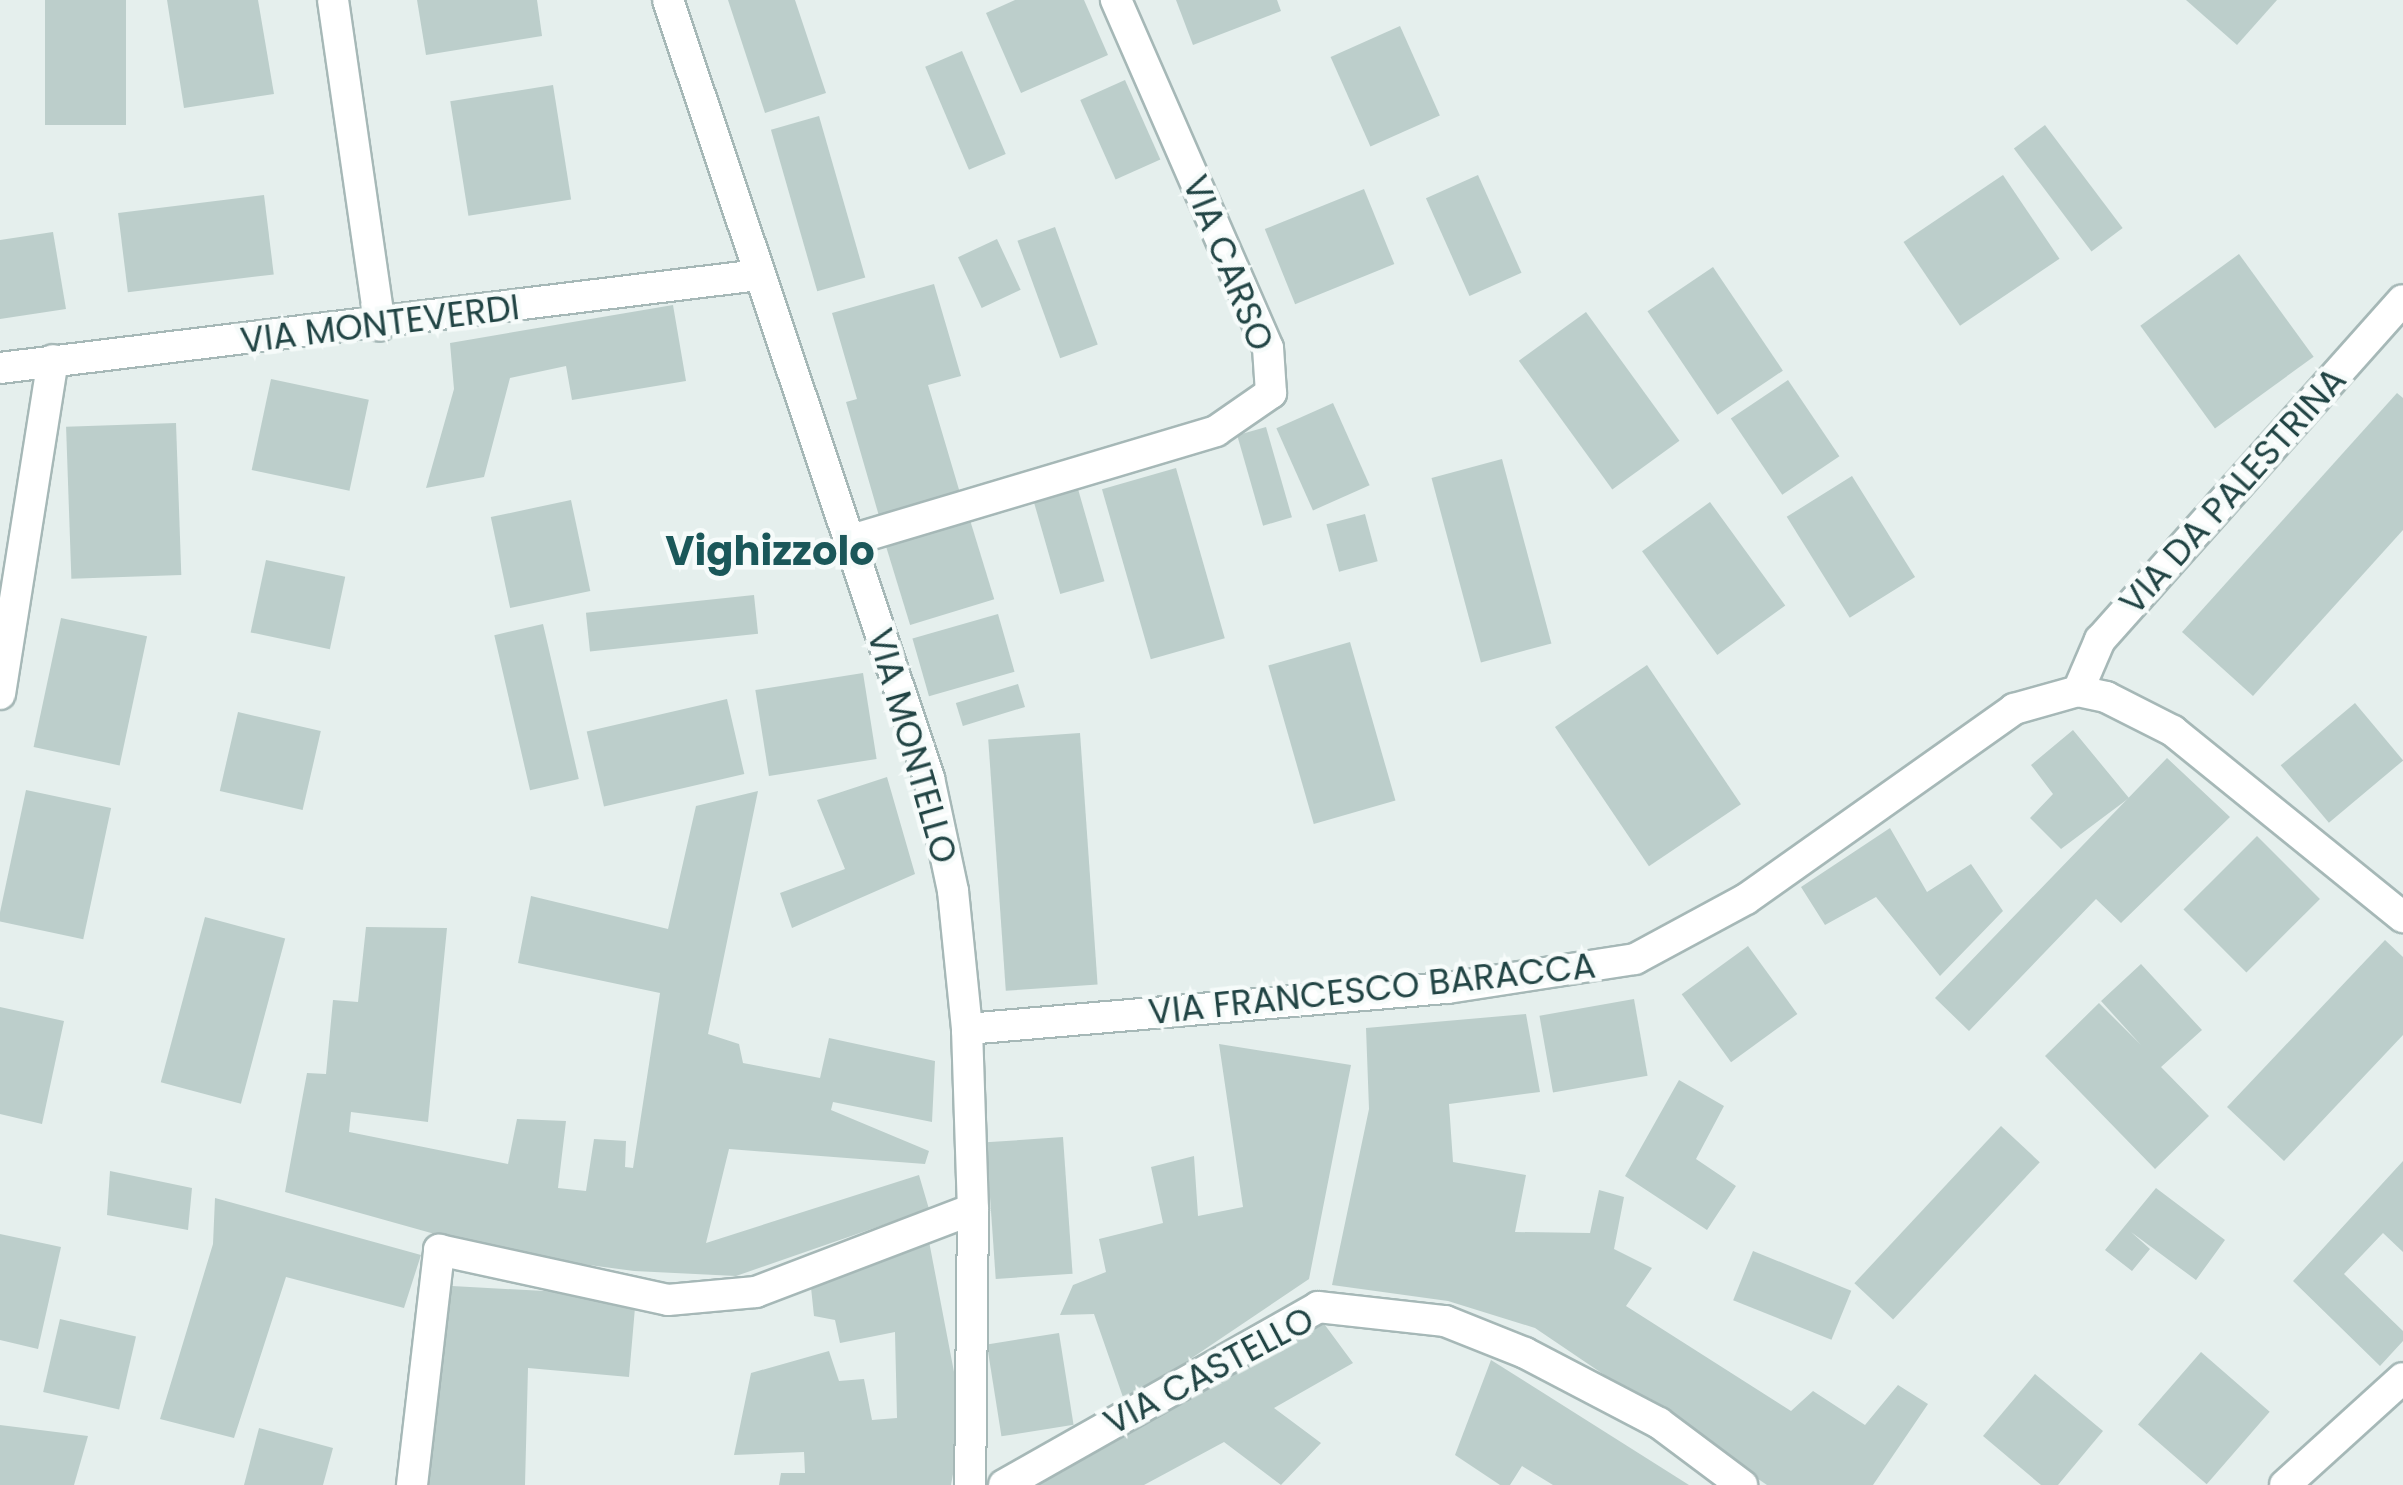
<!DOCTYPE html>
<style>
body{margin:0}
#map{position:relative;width:2403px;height:1485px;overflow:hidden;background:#e5efed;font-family:Poppins,sans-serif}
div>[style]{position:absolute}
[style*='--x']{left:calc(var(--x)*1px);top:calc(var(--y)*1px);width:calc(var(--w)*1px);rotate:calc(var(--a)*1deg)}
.building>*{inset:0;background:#bccecb;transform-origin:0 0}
.roads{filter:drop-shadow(2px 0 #a6b8b7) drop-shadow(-2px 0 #a6b8b7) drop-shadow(0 2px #a6b8b7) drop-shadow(0 -2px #a6b8b7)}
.minor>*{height:30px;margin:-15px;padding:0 15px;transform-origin:15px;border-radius:15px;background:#fff}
span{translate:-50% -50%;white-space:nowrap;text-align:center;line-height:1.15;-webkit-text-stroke:9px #f6fbfa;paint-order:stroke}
.street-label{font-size:35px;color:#214444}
.quarter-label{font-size:40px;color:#1a5759;font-weight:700}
</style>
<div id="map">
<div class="building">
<i style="left:45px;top:0;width:81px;height:125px"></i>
<i style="clip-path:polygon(167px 0,258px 0,274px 94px,184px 108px)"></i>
<i style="clip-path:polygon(417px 0,537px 0,542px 36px,426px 55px)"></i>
<i style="clip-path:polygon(728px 0,795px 0,826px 93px,765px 113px)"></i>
<i style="clip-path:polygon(1015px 0,1084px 0,1108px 55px,1021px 93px,986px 13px)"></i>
<i style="clip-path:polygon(1176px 0,1277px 0,1281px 11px,1193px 45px)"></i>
<i style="clip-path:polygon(2186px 0,2277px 0,2237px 45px)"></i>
<i style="left:1400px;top:26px;width:98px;height:76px;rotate:66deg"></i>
<i style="left:962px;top:51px;width:112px;height:40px;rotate:67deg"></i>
<i style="left:1125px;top:80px;width:87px;height:49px;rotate:66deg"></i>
<i style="left:553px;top:85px;width:116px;height:104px;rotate:81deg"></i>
<i style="left:819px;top:116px;width:168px;height:50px;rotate:74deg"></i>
<i style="left:2045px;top:125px;width:129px;height:39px;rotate:53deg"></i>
<i style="left:1478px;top:175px;width:107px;height:57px;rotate:66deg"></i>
<i style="left:2003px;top:175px;width:101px;height:120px;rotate:56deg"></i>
<i style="left:1364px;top:189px;width:81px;height:107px;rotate:68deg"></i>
<i style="left:264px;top:195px;width:80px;height:147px;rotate:83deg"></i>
<i style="left:1055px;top:227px;width:125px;height:40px;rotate:70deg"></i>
<i style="clip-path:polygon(53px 232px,66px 309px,0 319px,0 240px)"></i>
<i style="left:997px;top:239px;width:56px;height:43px;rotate:65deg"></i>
<i style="left:2239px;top:254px;width:127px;height:122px;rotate:54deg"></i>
<i style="left:1713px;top:267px;width:125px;height:79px;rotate:56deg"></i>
<i style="clip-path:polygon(934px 284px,961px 376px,928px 385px,960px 493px,879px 516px,846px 402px,857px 399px,832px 313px)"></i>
<i style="clip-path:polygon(673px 305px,686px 381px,572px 400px,566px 366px,510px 378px,484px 477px,426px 488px,454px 389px,450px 343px)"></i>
<i style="left:1586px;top:312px;width:159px;height:83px;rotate:54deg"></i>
<i style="left:271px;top:379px;width:100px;height:93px;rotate:12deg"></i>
<i style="left:1788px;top:380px;width:92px;height:69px;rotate:56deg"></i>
<i style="clip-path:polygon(2397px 393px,2403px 398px,2403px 530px,2253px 696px,2182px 632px)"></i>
<i style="left:1333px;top:403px;width:90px;height:62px;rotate:66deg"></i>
<i style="left:176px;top:423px;width:152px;height:110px;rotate:88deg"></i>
<i style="left:1266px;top:427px;width:94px;height:30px;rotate:74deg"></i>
<i style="left:1502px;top:459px;width:191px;height:73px;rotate:75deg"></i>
<i style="left:1176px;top:468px;width:177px;height:77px;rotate:74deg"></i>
<i style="left:1852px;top:476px;width:119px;height:77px;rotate:58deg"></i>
<i style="left:1078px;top:489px;width:96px;height:46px;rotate:74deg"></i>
<i style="left:571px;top:500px;width:93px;height:82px;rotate:78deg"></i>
<i style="left:1710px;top:502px;width:128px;height:84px;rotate:54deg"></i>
<i style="left:1365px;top:514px;width:49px;height:40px;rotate:75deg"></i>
<i style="left:970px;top:520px;width:83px;height:88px;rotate:73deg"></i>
<i style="left:266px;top:560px;width:81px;height:74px;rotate:12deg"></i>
<i style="left:754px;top:595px;width:39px;height:169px;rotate:84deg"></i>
<i style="left:998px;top:614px;width:60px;height:89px;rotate:74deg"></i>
<i style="left:61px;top:618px;width:88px;height:132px;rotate:12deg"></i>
<i style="left:543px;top:624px;width:159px;height:50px;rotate:77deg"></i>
<i style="left:1350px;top:642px;width:165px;height:85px;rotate:74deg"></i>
<i style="left:1647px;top:665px;width:168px;height:111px;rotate:56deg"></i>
<i style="left:863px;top:673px;width:87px;height:109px;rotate:81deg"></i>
<i style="left:1018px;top:684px;width:24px;height:65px;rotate:73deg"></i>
<i style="left:727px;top:699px;width:77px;height:144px;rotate:77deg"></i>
<i style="left:2355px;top:703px;width:75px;height:97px;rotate:50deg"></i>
<i style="left:238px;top:712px;width:85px;height:81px;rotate:13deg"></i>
<i style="clip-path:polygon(2073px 730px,2129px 798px,2061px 849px,2030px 818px,2053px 794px,2031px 765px)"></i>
<i style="left:1080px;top:733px;width:252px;height:92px;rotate:86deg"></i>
<i style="clip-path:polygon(2167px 758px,2230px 817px,2121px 923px,2096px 899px,1969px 1031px,1935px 998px)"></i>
<i style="clip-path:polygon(887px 777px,915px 874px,792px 928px,780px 893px,845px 869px,817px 800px)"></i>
<i style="left:26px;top:790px;width:87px;height:134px;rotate:12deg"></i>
<i style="clip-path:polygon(758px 791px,708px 1034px,739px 1044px,743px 1063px,820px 1078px,829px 1038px,935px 1061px,932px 1122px,833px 1102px,831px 1110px,929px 1151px,925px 1164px,729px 1149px,706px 1243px,919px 1175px,929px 1209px,736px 1276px,634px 1271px,506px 1254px,285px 1192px,307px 1073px,326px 1074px,333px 1000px,358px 1002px,366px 927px,447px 928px,428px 1122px,351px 1112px,349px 1132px,508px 1164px,517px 1119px,566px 1121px,558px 1188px,586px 1191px,594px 1139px,626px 1141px,625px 1167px,633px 1168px,660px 993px,518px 963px,531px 896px,668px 929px,696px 806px)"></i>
<i style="clip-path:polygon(1890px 828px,1927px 892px,1971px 864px,2003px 911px,1940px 976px,1876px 897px,1825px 925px,1801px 887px)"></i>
<i style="left:2257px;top:836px;width:89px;height:104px;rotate:45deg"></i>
<i style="left:205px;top:917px;width:83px;height:171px;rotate:15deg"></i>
<i style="clip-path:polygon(2385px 940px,2403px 957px,2403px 1035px,2284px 1161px,2227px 1107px)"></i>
<i style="left:1748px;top:946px;width:84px;height:82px;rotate:54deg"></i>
<i style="clip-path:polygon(2141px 964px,2202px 1030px,2161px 1067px,2209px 1116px,2155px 1169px,2045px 1056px,2099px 1003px,2141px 1045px,2101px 1001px)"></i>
<i style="left:1634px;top:999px;width:78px;height:96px;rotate:80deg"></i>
<i style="clip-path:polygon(0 1007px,64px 1021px,42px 1124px,0 1114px)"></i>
<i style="clip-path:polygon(1526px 1014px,1540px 1092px,1449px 1104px,1453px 1162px,1526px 1175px,1515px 1232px,1590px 1233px,1599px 1190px,1624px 1197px,1614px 1249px,1652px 1268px,1626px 1306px,1791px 1411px,1813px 1391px,1865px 1425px,1898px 1385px,1928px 1404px,1873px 1485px,1767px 1485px,1535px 1328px,1448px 1301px,1332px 1285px,1369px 1109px,1366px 1028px)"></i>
<i style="clip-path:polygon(1219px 1044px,1351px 1065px,1309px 1279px,1125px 1403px,1094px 1314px,1060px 1315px,1073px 1285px,1106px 1272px,1099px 1239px,1163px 1223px,1151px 1167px,1194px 1156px,1198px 1216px,1243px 1207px)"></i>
<i style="clip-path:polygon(1679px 1080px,1724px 1106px,1696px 1159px,1736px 1186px,1707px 1230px,1625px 1176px)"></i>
<i style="left:2001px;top:1126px;width:53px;height:215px;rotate:43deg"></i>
<i style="left:1063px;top:1137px;width:137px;height:77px;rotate:86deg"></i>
<i style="clip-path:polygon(2403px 1161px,2403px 1252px,2383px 1233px,2344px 1274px,2403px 1331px,2403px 1341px,2380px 1366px,2293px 1281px)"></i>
<i style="clip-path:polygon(110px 1171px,192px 1188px,188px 1230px,107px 1215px)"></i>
<i style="clip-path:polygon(2156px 1188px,2225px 1240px,2196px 1280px,2131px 1232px,2150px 1249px,2132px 1271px,2105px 1250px)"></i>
<i style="clip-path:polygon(215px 1198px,421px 1255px,404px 1308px,286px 1277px,234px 1438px,160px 1419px,213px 1244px)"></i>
<i style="clip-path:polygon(0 1234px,61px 1247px,38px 1349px,0 1340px)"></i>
<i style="clip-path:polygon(928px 1236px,963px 1419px,951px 1485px,779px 1485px,781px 1473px,805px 1473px,804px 1452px,734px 1455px,751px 1373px,829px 1351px,839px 1381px,864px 1379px,872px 1420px,897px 1418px,895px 1332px,840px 1343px,835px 1320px,814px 1316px,810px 1278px)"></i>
<i style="left:1753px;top:1251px;width:106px;height:53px;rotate:22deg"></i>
<i style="clip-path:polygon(452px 1286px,636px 1296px,629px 1377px,528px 1368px,525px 1485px,424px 1485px)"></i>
<i style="left:60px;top:1319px;width:78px;height:75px;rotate:13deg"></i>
<i style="clip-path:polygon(1322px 1321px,1353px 1363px,1274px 1408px,1321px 1443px,1281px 1485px,1224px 1442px,1144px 1485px,1030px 1485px)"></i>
<i style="left:1059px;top:1333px;width:93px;height:73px;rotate:81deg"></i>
<i style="left:2201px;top:1352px;width:91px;height:96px;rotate:41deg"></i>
<i style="clip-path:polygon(1491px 1360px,1689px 1485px,1553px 1485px,1522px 1466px,1510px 1485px,1500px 1485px,1455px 1455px)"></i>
<i style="clip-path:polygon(2035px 1374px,2103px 1431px,2058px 1485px,2041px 1485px,1983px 1436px)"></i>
<i style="clip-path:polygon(0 1425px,88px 1436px,74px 1485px,0 1485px)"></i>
<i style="clip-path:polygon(259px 1428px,333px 1448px,323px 1485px,244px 1485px)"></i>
</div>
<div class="roads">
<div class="minor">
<i style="--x:333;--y:0;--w:329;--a:81.8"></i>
<i style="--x:668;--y:0;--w:821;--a:71.45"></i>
<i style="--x:929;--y:778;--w:116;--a:78"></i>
<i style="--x:953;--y:891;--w:139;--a:84.2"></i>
<i style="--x:967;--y:1029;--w:180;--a:88.1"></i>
<i style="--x:973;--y:1209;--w:276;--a:90.6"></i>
<i style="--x:0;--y:368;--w:765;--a:-6.99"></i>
<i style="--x:851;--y:540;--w:381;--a:-16.6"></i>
<i style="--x:1216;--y:431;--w:67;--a:-34.6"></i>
<i style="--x:1271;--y:393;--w:45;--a:-93.8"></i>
<i style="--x:1268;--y:348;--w:380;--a:-113.6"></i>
<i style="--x:2078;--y:691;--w:56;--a:-66.7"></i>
<i style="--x:2100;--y:640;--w:455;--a:-48.3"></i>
<i style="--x:0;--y:694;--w:338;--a:-81"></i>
<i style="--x:967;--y:1029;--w:483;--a:-4.9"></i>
<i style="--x:1448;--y:988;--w:189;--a:-8.8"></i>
<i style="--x:1635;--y:959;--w:126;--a:-28.4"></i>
<i style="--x:1746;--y:899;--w:329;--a:-35.3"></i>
<i style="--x:2014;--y:709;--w:66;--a:-15.7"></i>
<i style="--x:2078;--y:691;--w:29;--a:12"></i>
<i style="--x:2106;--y:697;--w:75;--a:26.9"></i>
<i style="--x:2173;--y:731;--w:296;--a:39"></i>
<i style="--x:412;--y:1485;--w:237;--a:-83.4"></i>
<i style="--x:439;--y:1250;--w:234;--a:12.3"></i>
<i style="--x:668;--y:1300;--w:88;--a:-5.2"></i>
<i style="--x:756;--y:1292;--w:232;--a:-20.9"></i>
<i style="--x:1004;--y:1485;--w:361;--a:-29.5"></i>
<i style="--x:1318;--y:1307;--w:128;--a:6.3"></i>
<i style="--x:1445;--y:1321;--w:86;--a:21.8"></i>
<i style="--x:1525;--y:1353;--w:151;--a:27.6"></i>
<i style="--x:1659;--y:1423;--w:104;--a:36.8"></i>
<i style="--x:2285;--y:1485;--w:159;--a:-42.2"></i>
</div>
</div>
<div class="street-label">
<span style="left:1228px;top:263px;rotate:68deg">VIA CARSO</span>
<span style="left:380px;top:324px;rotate:-7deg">VIA MONTEVERDI</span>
<span style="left:2233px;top:491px;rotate:-48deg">VIA DA PALESTRINA</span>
<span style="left:912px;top:746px;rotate:74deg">VIA MONTELLO</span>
<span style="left:1372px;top:989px;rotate:-6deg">VIA FRANCESCO BARACCA</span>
<span style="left:1209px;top:1371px;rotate:-28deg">VIA CASTELLO</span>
</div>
<div class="quarter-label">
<span style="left:770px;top:551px">Vighizzolo</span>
</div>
</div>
